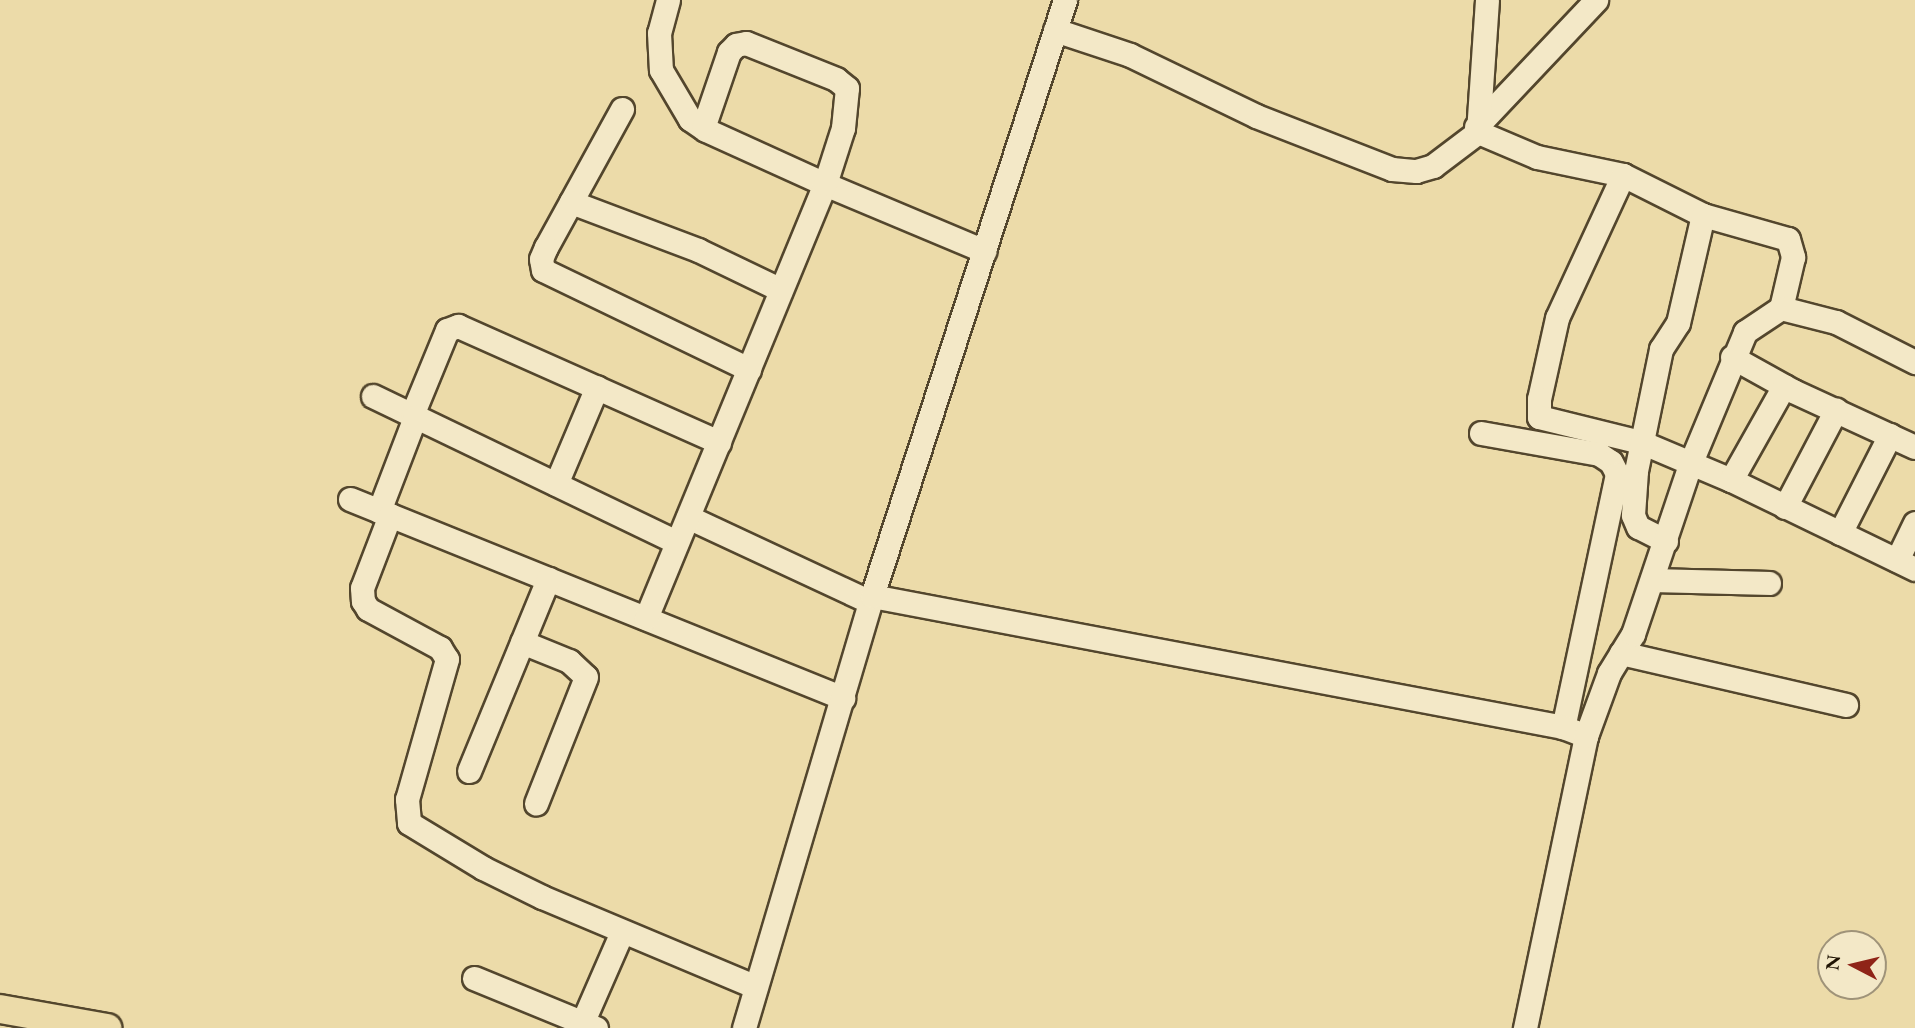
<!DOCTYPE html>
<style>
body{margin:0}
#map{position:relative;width:1915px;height:1028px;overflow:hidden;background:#ecdba9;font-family:"EB Garamond",serif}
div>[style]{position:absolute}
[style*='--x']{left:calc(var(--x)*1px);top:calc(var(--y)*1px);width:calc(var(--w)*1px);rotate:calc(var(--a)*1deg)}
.roads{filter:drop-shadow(2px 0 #53462d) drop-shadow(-2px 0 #53462d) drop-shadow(0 2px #53462d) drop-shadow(0 -2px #53462d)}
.minor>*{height:23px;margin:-11.5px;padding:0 11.5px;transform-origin:11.5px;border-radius:11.5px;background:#f3e8c7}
.major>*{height:28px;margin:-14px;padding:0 14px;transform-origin:14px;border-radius:14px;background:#ecdba9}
span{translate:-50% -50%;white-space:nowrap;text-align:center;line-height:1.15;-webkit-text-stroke:7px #f3e8c7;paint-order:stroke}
.north{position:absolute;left:1817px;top:930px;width:70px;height:70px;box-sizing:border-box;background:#f3e8c7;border:2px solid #9f9379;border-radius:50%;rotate:277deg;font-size:19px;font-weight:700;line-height:28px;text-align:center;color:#201404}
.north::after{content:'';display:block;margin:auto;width:24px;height:32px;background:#8f2418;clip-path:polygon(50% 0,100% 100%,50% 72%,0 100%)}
</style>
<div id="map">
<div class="roads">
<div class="minor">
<i style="--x:668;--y:0;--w:34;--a:105"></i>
<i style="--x:659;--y:33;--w:37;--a:87"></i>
<i style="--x:661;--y:70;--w:57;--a:59.4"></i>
<i style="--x:690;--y:119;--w:19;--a:35"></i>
<i style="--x:706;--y:130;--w:131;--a:24.4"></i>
<i style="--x:825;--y:184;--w:173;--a:22.8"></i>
<i style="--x:1055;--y:30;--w:79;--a:18.4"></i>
<i style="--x:1130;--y:55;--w:140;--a:25.8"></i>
<i style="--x:1256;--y:116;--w:146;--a:21.3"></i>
<i style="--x:1392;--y:169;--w:24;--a:5"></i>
<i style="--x:1416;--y:171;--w:18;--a:-16"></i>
<i style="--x:1433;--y:166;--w:56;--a:-37.1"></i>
<i style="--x:1478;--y:132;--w:64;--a:23"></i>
<i style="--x:1537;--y:157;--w:88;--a:11.8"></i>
<i style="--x:1623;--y:175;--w:89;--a:26.6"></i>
<i style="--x:1703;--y:215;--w:88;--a:15.8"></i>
<i style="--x:1788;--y:239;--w:19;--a:74"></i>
<i style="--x:1793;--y:257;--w:52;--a:103.2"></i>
<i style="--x:622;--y:109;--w:158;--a:118.8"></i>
<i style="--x:546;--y:247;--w:13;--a:113"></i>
<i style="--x:541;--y:259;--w:11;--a:80"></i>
<i style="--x:543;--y:270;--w:229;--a:25.7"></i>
<i style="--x:1476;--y:127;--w:175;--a:-46.6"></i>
<i style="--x:1478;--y:132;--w:132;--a:-86.1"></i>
<i style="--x:1623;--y:175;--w:157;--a:114.8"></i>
<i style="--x:1557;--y:318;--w:83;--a:102.5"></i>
<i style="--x:1539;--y:399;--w:18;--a:90"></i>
<i style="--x:1539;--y:417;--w:105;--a:13.8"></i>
<i style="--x:1641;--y:442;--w:98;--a:22.9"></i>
<i style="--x:1731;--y:480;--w:204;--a:25.8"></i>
<i style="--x:571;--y:202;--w:136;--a:20.7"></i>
<i style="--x:698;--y:250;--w:92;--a:25.7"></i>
<i style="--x:1732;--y:357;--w:70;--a:29.1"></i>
<i style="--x:1793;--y:391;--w:134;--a:24.7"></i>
<i style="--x:373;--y:396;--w:337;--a:25.7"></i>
<i style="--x:412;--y:415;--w:92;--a:-67.6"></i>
<i style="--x:447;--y:330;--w:12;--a:-20"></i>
<i style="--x:458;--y:326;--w:286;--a:24"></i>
<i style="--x:1481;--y:433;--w:120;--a:10.1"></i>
<i style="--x:1599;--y:454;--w:14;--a:34"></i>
<i style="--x:1611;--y:462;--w:13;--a:63"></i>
<i style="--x:1617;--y:474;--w:259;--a:102"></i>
<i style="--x:1731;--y:480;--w:108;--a:-60.6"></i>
<i style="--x:556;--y:484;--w:105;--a:-67.1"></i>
<i style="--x:350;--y:499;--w:532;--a:21.98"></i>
<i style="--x:1785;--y:507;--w:110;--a:-62.3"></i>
<i style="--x:379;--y:511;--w:101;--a:-69"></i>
<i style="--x:390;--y:515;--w:78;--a:111"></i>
<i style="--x:362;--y:588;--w:13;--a:86"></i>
<i style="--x:363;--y:601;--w:9;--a:58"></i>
<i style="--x:368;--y:609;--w:82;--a:28.4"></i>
<i style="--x:440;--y:648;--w:13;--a:58"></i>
<i style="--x:447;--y:659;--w:146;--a:105.9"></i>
<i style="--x:407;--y:799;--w:24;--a:85"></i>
<i style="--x:409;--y:823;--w:87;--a:31.3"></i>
<i style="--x:483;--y:868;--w:66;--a:26.2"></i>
<i style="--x:542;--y:897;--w:232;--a:22.8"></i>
<i style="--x:688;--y:517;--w:201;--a:25"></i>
<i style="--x:1840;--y:533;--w:110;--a:-63"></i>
<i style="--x:1666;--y:541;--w:31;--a:-153"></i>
<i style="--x:1638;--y:527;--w:13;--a:-113"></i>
<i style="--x:1633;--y:515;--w:44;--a:-86.1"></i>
<i style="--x:1636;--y:471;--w:125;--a:-78.4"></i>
<i style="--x:1661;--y:349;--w:31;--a:-57"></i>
<i style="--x:1678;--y:323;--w:111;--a:-77"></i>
<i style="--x:1897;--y:560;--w:41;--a:-64.1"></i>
<i style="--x:1653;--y:580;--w:116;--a:1.5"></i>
<i style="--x:872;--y:596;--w:703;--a:10.73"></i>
<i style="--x:1563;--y:727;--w:25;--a:21"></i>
<i style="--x:1586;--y:736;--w:298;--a:101.8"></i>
<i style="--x:646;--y:618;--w:469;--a:-67.6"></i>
<i style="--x:825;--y:184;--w:59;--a:-72.2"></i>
<i style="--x:843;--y:128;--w:40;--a:-84.3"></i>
<i style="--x:847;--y:88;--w:14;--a:-141"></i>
<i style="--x:836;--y:79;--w:97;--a:-158.2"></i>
<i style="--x:746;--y:43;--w:10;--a:169"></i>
<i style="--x:736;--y:45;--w:10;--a:135"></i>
<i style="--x:729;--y:52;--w:80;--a:108.9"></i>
<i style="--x:522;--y:642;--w:51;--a:22"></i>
<i style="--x:569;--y:661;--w:23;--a:43"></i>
<i style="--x:586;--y:677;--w:136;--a:111.6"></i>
<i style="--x:1621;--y:653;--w:231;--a:13"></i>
<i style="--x:1586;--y:736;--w:67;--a:-69.9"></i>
<i style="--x:1609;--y:673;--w:46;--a:-58.4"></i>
<i style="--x:1633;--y:634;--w:182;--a:-71.4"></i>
<i style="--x:1691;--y:462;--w:141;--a:-67.4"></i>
<i style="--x:1745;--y:332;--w:43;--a:-33.7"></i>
<i style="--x:1781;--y:308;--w:57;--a:14.3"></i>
<i style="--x:1836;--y:322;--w:89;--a:26.9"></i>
<i style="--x:469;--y:771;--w:208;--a:-67.6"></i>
<i style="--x:474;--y:978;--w:132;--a:22.3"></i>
<i style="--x:580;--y:1028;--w:103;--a:-66.4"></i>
<i style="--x:744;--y:1028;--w:451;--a:-73.5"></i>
<i style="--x:872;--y:596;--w:626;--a:-72.06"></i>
</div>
<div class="major">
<i style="--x:0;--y:1009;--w:109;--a:10.1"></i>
</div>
</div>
<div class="north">N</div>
</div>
